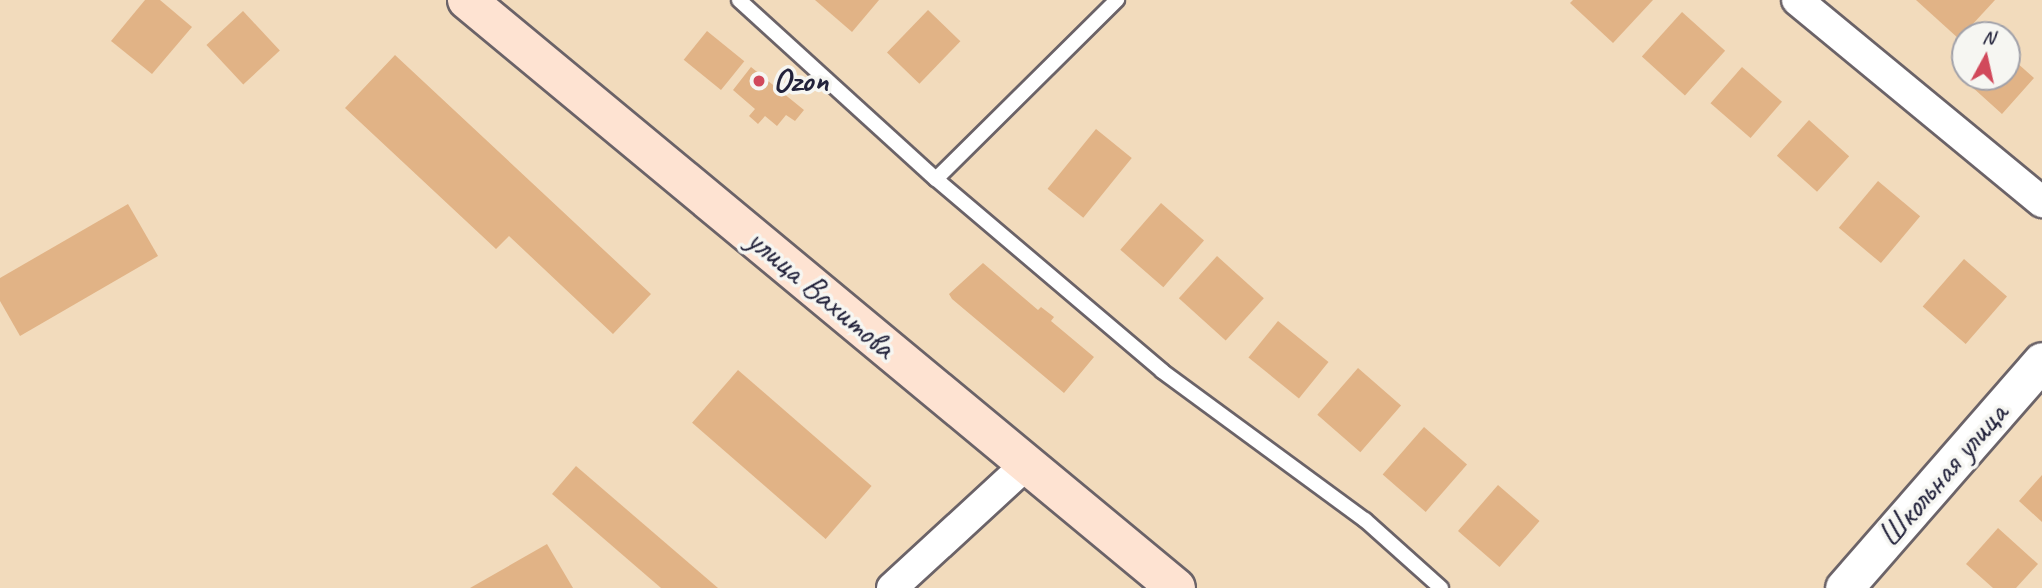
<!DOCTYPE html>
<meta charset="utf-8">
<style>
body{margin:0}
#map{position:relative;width:2042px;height:588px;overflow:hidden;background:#f2dbbc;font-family:Caveat,sans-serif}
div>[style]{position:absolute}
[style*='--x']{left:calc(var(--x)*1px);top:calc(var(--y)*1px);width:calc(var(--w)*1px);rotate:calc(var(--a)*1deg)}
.building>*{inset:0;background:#e1b386;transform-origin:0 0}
.roads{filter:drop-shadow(2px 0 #6b6368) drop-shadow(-2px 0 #6b6368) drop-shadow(0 2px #6b6368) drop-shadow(0 -2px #6b6368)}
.service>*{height:14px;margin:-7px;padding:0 7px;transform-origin:7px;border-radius:7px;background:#fff}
.minor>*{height:30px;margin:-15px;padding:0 15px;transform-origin:15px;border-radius:15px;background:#fff}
.tertiary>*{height:37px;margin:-18.5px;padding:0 18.5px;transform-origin:18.5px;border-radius:18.5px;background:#fff}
.secondary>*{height:38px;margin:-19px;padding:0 19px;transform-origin:19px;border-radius:19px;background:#fee3d2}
.dots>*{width:19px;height:19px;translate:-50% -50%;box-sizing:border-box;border:4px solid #f6f6f2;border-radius:50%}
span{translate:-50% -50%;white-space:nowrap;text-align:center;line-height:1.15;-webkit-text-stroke:7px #f6f6f2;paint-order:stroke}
.poi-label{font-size:33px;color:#22223b;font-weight:700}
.left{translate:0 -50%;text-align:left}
.street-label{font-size:33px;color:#22223b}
.north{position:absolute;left:1951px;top:21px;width:70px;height:70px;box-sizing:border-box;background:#f6f6f2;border:2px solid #a1a1a9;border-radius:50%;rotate:8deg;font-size:19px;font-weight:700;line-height:28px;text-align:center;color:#22223b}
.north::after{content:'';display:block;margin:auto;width:24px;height:32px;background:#d1495b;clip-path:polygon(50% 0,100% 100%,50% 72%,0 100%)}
</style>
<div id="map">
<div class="building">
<i style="clip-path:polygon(145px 0,160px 0,192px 27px,152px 74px,111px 41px)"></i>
<i style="clip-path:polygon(815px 0,879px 0,852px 32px)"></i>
<i style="clip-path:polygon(1573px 0,1653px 0,1613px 43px,1570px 3px)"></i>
<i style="clip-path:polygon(1916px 0,1995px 0,1959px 39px)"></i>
<i style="left:928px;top:10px;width:45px;height:59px;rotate:44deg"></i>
<i style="left:243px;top:11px;width:54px;height:50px;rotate:47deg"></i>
<i style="left:1682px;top:12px;width:58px;height:60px;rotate:42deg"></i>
<i style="left:707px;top:31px;width:48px;height:37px;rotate:39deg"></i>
<i style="clip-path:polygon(2007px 54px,2034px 78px,2002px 114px,1961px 77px,2007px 77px)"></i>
<i style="clip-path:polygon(395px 55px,651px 294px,613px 334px,509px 236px,496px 249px,345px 108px)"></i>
<i style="clip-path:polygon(751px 67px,804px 110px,795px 121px,786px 115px,777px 126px,765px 116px,758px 124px,749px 116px,755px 109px,733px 90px)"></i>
<i style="left:1742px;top:67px;width:53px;height:48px;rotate:41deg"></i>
<i style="left:1809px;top:120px;width:54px;height:48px;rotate:42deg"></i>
<i style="left:1096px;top:129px;width:46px;height:77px;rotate:39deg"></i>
<i style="left:1878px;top:181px;width:55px;height:61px;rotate:40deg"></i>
<i style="left:1161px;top:203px;width:57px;height:62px;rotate:41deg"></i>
<i style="clip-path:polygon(128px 204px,158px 256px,20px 336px,0 301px,0 278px)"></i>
<i style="left:1217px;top:256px;width:63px;height:57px;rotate:42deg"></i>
<i style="left:1964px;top:259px;width:57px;height:63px;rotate:41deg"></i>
<i style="clip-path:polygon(983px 263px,1038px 310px,1041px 307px,1054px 317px,1051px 321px,1094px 357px,1064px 393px,952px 299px,949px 294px)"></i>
<i style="left:1278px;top:321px;width:65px;height:47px;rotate:39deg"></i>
<i style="left:1358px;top:368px;width:57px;height:62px;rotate:41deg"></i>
<i style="left:738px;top:370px;width:177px;height:70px;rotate:41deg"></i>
<i style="left:1424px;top:427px;width:57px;height:63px;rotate:41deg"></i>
<i style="clip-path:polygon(576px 466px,718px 588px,661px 588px,552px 494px)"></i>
<i style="clip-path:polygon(2042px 475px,2042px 522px,2019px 501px)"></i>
<i style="left:1498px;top:485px;width:55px;height:61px;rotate:41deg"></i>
<i style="clip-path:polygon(1998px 528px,2038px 564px,2016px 588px,1993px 588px,1966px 564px)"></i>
<i style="clip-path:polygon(547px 544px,573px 588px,470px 588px)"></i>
</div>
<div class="roads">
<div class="service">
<i style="--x:739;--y:0;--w:266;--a:42.3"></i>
<i style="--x:936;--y:179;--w:297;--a:40.3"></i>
<i style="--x:1162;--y:371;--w:252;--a:36.3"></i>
<i style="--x:1365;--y:520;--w:102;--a:41.8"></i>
<i style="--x:936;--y:179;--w:255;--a:-44.7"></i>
</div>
<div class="minor">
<i style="--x:1797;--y:0;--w:318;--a:39.5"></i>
<i style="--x:892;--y:588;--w:183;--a:-42.6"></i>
</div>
<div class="tertiary">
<i style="--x:1844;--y:588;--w:301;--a:-48.9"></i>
</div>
<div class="secondary">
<i style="--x:467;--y:0;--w:921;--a:39.67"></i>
</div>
</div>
<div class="dots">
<i style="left:759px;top:81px;background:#d1495b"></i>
</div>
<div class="poi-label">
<span class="left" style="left:773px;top:81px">Ozon</span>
</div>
<div class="street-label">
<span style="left:821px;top:294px;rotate:40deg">улица Вахитова</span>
<span style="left:1943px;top:475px;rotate:-49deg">Школьная улица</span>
</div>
<div class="north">N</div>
</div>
